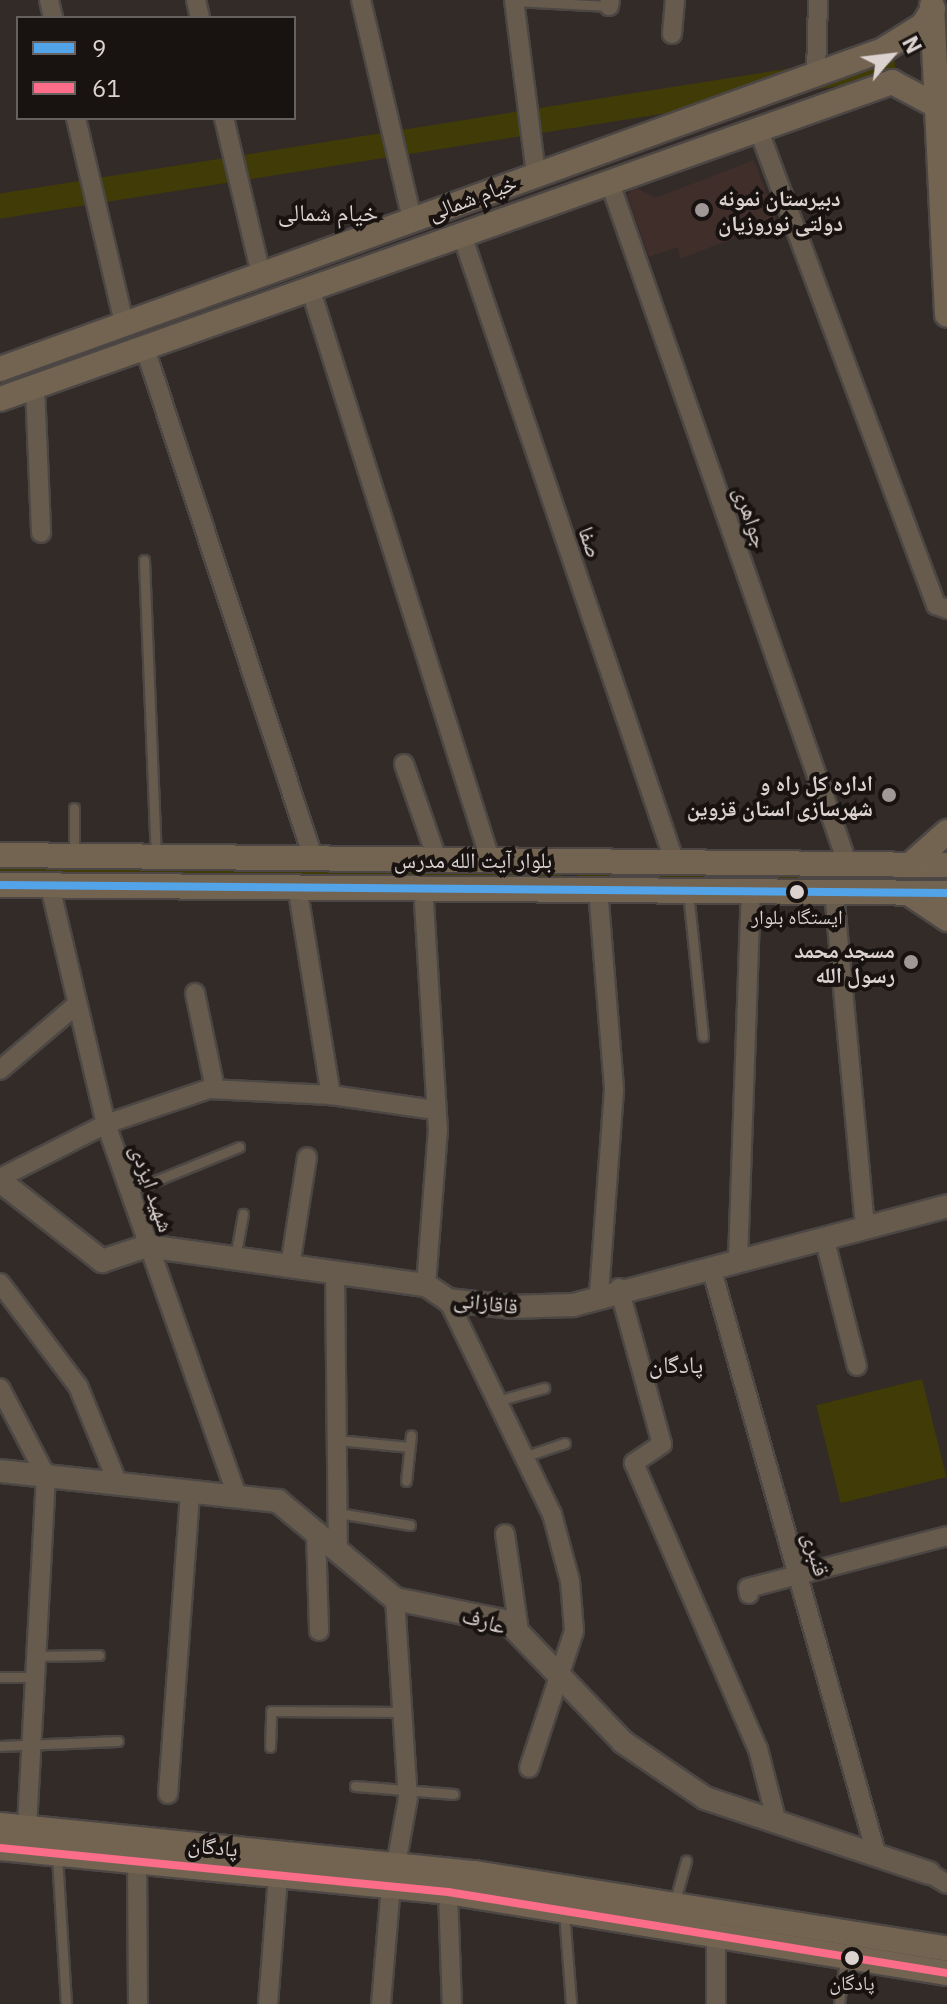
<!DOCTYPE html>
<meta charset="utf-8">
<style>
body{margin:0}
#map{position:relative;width:947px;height:2004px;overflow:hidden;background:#322b28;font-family:"IBM Plex Sans","Noto Naskh Arabic",sans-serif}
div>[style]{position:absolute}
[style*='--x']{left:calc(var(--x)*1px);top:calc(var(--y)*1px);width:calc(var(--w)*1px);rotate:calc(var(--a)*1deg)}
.built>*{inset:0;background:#402e2a}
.green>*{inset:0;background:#413b08;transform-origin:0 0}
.roads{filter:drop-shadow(2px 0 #4c4744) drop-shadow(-2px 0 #4c4744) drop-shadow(0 2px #4c4744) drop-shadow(0 -2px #4c4744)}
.service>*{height:9px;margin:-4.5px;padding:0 4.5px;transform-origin:4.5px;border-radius:4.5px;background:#665b4d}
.minor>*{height:18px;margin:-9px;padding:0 9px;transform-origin:9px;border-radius:9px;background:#665b4d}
.tertiary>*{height:22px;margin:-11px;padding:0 11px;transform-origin:11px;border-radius:11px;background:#665b4d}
.secondary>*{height:24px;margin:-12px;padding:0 12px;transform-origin:12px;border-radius:12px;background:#736452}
.bus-1>*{height:8px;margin:-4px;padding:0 4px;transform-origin:4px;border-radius:4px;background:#53a3e8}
.bus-2>*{height:8px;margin:-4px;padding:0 4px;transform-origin:4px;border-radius:4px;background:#fb6d88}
.dots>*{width:22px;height:22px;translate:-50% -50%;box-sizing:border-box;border:4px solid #181311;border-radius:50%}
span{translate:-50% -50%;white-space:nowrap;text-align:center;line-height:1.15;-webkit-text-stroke:8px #181311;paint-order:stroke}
.bus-label{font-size:20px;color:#dcd3d1}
.street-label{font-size:22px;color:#dcd3d1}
.poi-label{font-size:22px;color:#dcd3d1;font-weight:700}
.left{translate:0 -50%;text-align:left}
.right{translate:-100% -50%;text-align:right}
.neighbourhood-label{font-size:24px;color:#dcd3d1}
.legend{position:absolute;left:16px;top:16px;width:280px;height:104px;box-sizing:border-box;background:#181311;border:2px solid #66605e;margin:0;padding:10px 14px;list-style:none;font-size:24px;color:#dcd3d1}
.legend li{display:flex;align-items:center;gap:16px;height:40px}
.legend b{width:40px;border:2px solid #66605e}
.north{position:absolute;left:851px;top:16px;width:80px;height:80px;-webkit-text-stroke:6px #181311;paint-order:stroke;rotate:62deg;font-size:22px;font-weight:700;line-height:32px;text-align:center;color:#dcd3d1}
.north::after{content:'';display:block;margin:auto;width:28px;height:36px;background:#dcd3d1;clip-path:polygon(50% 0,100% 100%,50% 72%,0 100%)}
</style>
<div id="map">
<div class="built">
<i style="clip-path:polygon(754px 160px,777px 222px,680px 259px,678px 247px,649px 257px,627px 195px,635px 187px,655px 198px)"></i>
</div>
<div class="green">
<i style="left:893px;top:52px;width:25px;height:948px;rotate:81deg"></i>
<i style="clip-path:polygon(0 855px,559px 861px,562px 875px,555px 888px,0 885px)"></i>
<i style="clip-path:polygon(580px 861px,908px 875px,803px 891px,575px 889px)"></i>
<i style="left:922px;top:1379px;width:101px;height:109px;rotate:76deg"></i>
</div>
<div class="roads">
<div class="service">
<i style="--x:514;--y:1;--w:95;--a:3"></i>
<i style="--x:144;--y:560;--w:295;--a:87.7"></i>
<i style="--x:74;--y:808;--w:45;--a:90"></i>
<i style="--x:688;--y:892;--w:145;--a:84.1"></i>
<i style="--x:128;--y:1192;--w:120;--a:-22.1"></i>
<i style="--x:235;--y:1258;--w:45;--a:-79.7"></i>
<i style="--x:497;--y:1401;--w:49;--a:-15.5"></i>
<i style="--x:337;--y:1440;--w:73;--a:5.5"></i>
<i style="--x:523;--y:1457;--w:44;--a:-18.4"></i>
<i style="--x:406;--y:1481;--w:46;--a:-83.8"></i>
<i style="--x:338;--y:1513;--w:73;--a:9.5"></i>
<i style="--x:36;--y:1656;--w:63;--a:-0.9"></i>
<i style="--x:0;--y:1677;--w:35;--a:0"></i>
<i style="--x:0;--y:1746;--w:118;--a:-2.4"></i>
<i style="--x:270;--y:1747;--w:36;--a:-88"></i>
<i style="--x:271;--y:1711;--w:131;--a:0.4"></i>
<i style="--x:355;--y:1786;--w:99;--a:4.6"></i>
<i style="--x:57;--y:1856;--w:148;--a:86.5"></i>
<i style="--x:674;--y:1904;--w:45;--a:-74.4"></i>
<i style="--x:564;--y:1912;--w:92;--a:85.6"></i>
<i style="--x:839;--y:2004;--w:44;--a:-82.2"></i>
</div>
<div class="minor">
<i style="--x:49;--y:0;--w:18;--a:77"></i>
<i style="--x:196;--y:0;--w:18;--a:77"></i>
<i style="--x:361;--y:0;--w:225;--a:76.9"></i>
<i style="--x:514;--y:0;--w:176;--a:82.8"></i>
<i style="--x:609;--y:6;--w:6;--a:-81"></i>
<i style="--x:672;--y:34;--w:34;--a:-85"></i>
<i style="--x:816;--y:73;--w:73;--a:-88.4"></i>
<i style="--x:76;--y:118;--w:211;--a:76.8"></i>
<i style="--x:224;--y:118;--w:160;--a:76.7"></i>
<i style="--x:759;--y:131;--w:506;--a:69.52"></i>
<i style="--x:936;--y:605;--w:12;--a:20"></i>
<i style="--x:611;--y:186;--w:719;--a:70.76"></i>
<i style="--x:463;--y:238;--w:660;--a:71.26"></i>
<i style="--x:311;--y:291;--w:596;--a:72.51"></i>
<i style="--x:145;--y:349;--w:538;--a:71.7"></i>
<i style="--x:35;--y:387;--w:146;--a:87.6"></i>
<i style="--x:404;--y:764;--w:101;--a:70.8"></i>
<i style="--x:50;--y:886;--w:244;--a:76.8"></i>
<i style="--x:106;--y:1124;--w:395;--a:70.6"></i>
<i style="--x:297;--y:886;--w:212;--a:80.8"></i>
<i style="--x:423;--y:886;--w:243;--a:86.5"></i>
<i style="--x:438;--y:1129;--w:156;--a:94.4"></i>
<i style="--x:598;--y:889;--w:202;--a:85.4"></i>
<i style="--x:614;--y:1090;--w:204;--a:94.2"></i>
<i style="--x:834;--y:892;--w:336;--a:84.7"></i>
<i style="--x:195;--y:993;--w:98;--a:78.2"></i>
<i style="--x:0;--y:1070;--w:100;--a:-40.5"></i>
<i style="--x:0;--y:1178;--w:119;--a:-27"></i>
<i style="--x:106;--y:1124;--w:109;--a:-18.8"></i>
<i style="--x:209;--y:1089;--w:122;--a:2.8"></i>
<i style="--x:331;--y:1095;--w:105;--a:8.2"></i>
<i style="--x:824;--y:1237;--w:133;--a:75.7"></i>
<i style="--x:738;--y:1260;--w:370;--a:-88"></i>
<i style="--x:290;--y:1266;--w:110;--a:-81.1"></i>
<i style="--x:711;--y:1267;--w:609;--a:74.27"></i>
<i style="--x:335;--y:1271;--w:280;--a:89.4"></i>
<i style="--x:0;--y:1283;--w:129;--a:52.9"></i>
<i style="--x:78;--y:1386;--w:106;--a:67.8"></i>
<i style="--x:619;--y:1288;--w:162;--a:74.6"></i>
<i style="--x:662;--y:1444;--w:34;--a:146"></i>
<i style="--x:634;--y:1463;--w:312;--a:66.6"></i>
<i style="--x:758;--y:1749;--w:76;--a:75.6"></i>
<i style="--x:448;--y:1300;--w:238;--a:64.1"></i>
<i style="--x:552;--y:1514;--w:69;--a:75"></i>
<i style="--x:570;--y:1581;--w:50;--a:85.4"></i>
<i style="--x:574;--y:1631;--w:144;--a:108.2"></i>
<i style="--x:0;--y:1388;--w:99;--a:62.4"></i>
<i style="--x:46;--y:1476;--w:352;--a:93.1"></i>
<i style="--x:316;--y:1533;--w:98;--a:88.2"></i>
<i style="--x:505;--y:1534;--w:98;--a:81.8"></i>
<i style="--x:749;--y:1594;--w:6;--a:-99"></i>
<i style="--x:748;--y:1588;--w:206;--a:-14.6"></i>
<i style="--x:395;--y:1599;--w:199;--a:86.3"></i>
<i style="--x:408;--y:1798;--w:68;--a:100.2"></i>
<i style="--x:168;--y:1794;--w:303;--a:-85.8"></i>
<i style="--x:137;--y:1862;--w:142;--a:89.6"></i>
<i style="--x:929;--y:1873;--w:21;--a:31"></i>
<i style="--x:448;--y:1892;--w:112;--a:88"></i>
<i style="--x:716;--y:1936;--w:68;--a:90"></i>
<i style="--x:268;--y:2004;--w:126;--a:-85.5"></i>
<i style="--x:381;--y:2004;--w:118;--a:-85.2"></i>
</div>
<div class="tertiary">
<i style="--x:0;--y:1181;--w:130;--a:38.1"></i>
<i style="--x:102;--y:1261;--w:47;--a:-18.4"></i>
<i style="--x:147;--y:1246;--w:282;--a:8"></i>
<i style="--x:426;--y:1285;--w:27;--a:34"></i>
<i style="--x:448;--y:1300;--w:63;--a:6.3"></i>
<i style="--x:511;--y:1307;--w:62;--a:-1.8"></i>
<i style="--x:573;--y:1305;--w:387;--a:-14.8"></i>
<i style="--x:0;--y:1471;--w:280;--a:6.2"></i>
<i style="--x:278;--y:1501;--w:153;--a:39.9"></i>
<i style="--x:395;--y:1599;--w:115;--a:11.5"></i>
<i style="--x:508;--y:1622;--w:166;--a:46.2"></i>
<i style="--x:623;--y:1742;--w:99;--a:34.3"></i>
<i style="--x:705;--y:1798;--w:236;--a:18.5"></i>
</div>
<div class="secondary">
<i style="--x:932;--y:6;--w:309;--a:87.2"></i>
<i style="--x:0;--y:369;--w:939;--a:-19.86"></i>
<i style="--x:883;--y:50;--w:47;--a:-32"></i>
<i style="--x:923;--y:25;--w:19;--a:-58"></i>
<i style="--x:0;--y:399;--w:947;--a:-19.56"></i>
<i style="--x:892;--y:82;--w:53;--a:28"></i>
<i style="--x:0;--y:855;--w:947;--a:0.61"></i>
<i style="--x:910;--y:865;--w:50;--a:-41.7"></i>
<i style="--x:0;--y:885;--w:947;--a:0.48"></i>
<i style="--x:910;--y:894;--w:45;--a:34"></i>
<i style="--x:0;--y:1825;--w:477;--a:5.8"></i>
<i style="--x:475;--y:1873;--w:478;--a:9.1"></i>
<i style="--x:0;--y:1848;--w:450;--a:5.6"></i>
<i style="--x:448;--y:1892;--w:506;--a:9.22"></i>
</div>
</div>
<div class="bus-1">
<i style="--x:0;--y:885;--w:947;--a:0.48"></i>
</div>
<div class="bus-2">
<i style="--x:0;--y:1848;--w:450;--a:5.6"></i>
<i style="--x:448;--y:1892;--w:506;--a:9.22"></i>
</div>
<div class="dots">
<i style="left:702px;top:210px;background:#a09896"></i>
<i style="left:889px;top:795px;background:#a09896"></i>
<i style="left:797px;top:892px;background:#dcd3d1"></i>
<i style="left:911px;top:962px;background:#a09896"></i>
<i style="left:852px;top:1958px;background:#dcd3d1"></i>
</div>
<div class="bus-label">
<span style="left:797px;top:916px">ایستگاه بلوار</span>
<span style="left:852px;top:1982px">پادگان</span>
</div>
<div class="street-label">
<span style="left:472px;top:197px;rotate:-20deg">خیام شمالی</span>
<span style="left:752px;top:517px;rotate:71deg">جواهری</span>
<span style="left:591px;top:542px;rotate:71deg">صفا</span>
<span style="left:473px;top:860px">بلوار آیت الله مدرس</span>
<span style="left:153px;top:1188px;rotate:71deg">شهید ایزدی</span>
<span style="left:486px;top:1302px;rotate:7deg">قاقازانی</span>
<span style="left:817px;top:1554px;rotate:74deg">قنبری</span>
<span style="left:484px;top:1620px;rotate:16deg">عارف</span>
<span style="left:213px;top:1846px;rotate:6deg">پادگان</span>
</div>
<div class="poi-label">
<span class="left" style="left:718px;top:210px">دبیرستان نمونه<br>دولتی نوروزیان</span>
<span class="right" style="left:873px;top:795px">اداره کل راه و<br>شهرسازی استان قزوین</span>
<span class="right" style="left:895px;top:962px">مسجد محمد<br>رسول الله</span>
</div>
<div class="neighbourhood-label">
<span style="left:328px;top:213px">خیام شمالی</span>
<span style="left:676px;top:1365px">پادگان</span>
</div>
<ul class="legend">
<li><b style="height:10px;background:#53a3e8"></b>9</li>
<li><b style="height:10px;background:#fb6d88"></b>61</li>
</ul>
<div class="north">N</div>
</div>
